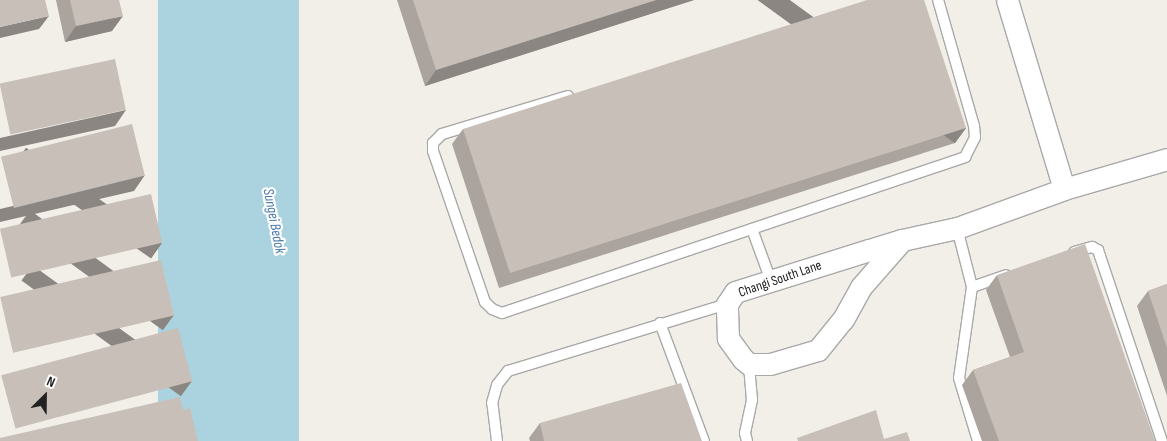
<!DOCTYPE html>
<style>
body{margin:0}
#map{position:relative;width:1167px;height:441px;overflow:hidden;background:#f2efe9;font-family:"Sofia Sans Condensed",sans-serif}
div>[style]{position:absolute}
[style*='--x']{left:calc(var(--x)*1px);top:calc(var(--y)*1px);width:calc(var(--w)*1px);rotate:calc(var(--a)*1deg)}
.water>*{inset:0;background:#aad3df;transform-origin:0 0}
.roads{filter:drop-shadow(1px 0 #a9a9a9) drop-shadow(-1px 0 #a9a9a9) drop-shadow(0 1px #a9a9a9) drop-shadow(0 -1px #a9a9a9)}
.service>*{height:10px;margin:-5px;padding:0 5px;transform-origin:5px;border-radius:5px;background:#fff}
.minor>*{height:21px;margin:-10.5px;padding:0 10.5px;transform-origin:10.5px;border-radius:10.5px;background:#fff}
.wall>*{inset:0;background:#aba49e}
.shaded-wall>*{inset:0;background:#8b8681;transform-origin:0 0}
.building>*{inset:0;background:#c7bfb8;transform-origin:0 0}
span{translate:-50% -50%;white-space:nowrap;text-align:center;line-height:1.15;-webkit-text-stroke:4.5px #fff;paint-order:stroke}
.street-label{font-size:14px;color:#222}
.water-label{font-size:15px;color:#4a7aab;font-style:italic}
.north{position:absolute;left:20px;top:371px;width:50px;height:50px;-webkit-text-stroke:4px #fff;paint-order:stroke;rotate:23deg;font-size:14px;font-weight:700;line-height:20px;text-align:center;color:#222}
.north::after{content:'';display:block;margin:auto;width:18px;height:22px;background:#222;clip-path:polygon(50% 0,100% 100%,50% 72%,0 100%)}
</style>
<div id="map">
<div class="water">
<i style="left:158px;top:0;width:141px;height:449px"></i>
</div>
<div class="roads">
<div class="service">
<i style="--x:568;--y:96;--w:132;--a:163.2"></i>
<i style="--x:442;--y:134;--w:13;--a:135"></i>
<i style="--x:433;--y:143;--w:8;--a:90"></i>
<i style="--x:433;--y:151;--w:160;--a:71"></i>
<i style="--x:485;--y:302;--w:10;--a:45"></i>
<i style="--x:492;--y:309;--w:11;--a:22"></i>
<i style="--x:502;--y:313;--w:489;--a:-18.6"></i>
<i style="--x:965;--y:157;--w:22;--a:-63"></i>
<i style="--x:975;--y:137;--w:11;--a:-95"></i>
<i style="--x:974;--y:126;--w:131;--a:-105.9"></i>
<i style="--x:957;--y:228;--w:61;--a:75.7"></i>
<i style="--x:972;--y:287;--w:92;--a:98.1"></i>
<i style="--x:959;--y:378;--w:66;--a:73.2"></i>
<i style="--x:752;--y:229;--w:55;--a:69.9"></i>
<i style="--x:1074;--y:252;--w:19;--a:-16"></i>
<i style="--x:1092;--y:247;--w:7;--a:27"></i>
<i style="--x:1098;--y:250;--w:6;--a:72"></i>
<i style="--x:1100;--y:256;--w:195;--a:71.5"></i>
<i style="--x:972;--y:287;--w:36;--a:-19"></i>
<i style="--x:660;--y:323;--w:126;--a:69.6"></i>
<i style="--x:497;--y:441;--w:38;--a:-97"></i>
<i style="--x:492;--y:403;--w:19;--a:-74"></i>
<i style="--x:497;--y:385;--w:18;--a:-52"></i>
<i style="--x:508;--y:371;--w:229;--a:-17"></i>
<i style="--x:747;--y:441;--w:8;--a:-104"></i>
<i style="--x:745;--y:433;--w:34;--a:-78"></i>
<i style="--x:752;--y:400;--w:36;--a:-95"></i>
</div>
<div class="minor">
<i style="--x:1007;--y:0;--w:197;--a:73.2"></i>
<i style="--x:902;--y:240;--w:62;--a:131.1"></i>
<i style="--x:861;--y:287;--w:37;--a:119"></i>
<i style="--x:843;--y:319;--w:40;--a:129"></i>
<i style="--x:818;--y:350;--w:50;--a:163.7"></i>
<i style="--x:770;--y:364;--w:21;--a:180"></i>
<i style="--x:749;--y:364;--w:8;--a:-140"></i>
<i style="--x:743;--y:359;--w:26;--a:-126"></i>
<i style="--x:728;--y:338;--w:34;--a:-92"></i>
<i style="--x:727;--y:304;--w:14;--a:-56"></i>
<i style="--x:735;--y:292;--w:140;--a:-17.4"></i>
<i style="--x:869;--y:250;--w:34;--a:-17"></i>
<i style="--x:902;--y:240;--w:56;--a:-12.3"></i>
<i style="--x:957;--y:228;--w:114;--a:-20"></i>
<i style="--x:1064;--y:189;--w:107;--a:-16.2"></i>
</div>
</div>
<div class="wall">
<i style="clip-path:polygon(56px 0,119px 0,112px 31px,65px 42px)"></i>
<i style="clip-path:polygon(397px 0,694px 0,425px 86px)"></i>
<i style="clip-path:polygon(966px 128px,955px 143px,499px 288px,452px 144px,463px 129px)"></i>
<i style="clip-path:polygon(997px 275px,1155px 441px,982px 441px,962px 385px,973px 370px,1010px 357px,986px 290px)"></i>
<i style="clip-path:polygon(1167px 284px,1167px 396px,1137px 306px,1148px 291px)"></i>
<i style="clip-path:polygon(540px 423px,702px 441px,530px 441px,529px 438px)"></i>
</div>
<div class="shaded-wall">
<i style="clip-path:polygon(656px 0,694px 0,425px 86px,436px 70px)"></i>
<i style="clip-path:polygon(49px 16px,39px 29px,0 38px,0 27px)"></i>
<i style="clip-path:polygon(123px 16px,112px 31px,65px 42px,76px 26px)"></i>
<i style="clip-path:polygon(126px 110px,115px 126px,0 151px,0 138px)"></i>
<i style="left:966px;top:128px;width:19px;height:478px;rotate:126deg"></i>
<i style="clip-path:polygon(145px 175px,134px 191px,0 222px,0 209px)"></i>
<i style="left:162px;top:243px;width:19px;height:166px;rotate:125deg"></i>
<i style="left:174px;top:315px;width:19px;height:178px;rotate:126deg"></i>
<i style="left:192px;top:381px;width:19px;height:197px;rotate:126deg"></i>
</div>
<div class="building">
<i style="clip-path:polygon(0 0,45px 0,49px 16px,0 27px)"></i>
<i style="clip-path:polygon(70px 0,119px 0,123px 16px,76px 26px)"></i>
<i style="clip-path:polygon(413px 0,656px 0,436px 70px)"></i>
<i style="clip-path:polygon(867px 0,924px 0,966px 128px,510px 273px,463px 129px)"></i>
<i style="left:115px;top:59px;width:52px;height:118px;rotate:78deg"></i>
<i style="left:132px;top:124px;width:53px;height:135px;rotate:76deg"></i>
<i style="left:151px;top:194px;width:50px;height:155px;rotate:77deg"></i>
<i style="clip-path:polygon(1085px 244px,1155px 441px,999px 441px,973px 370px,1024px 352px,997px 275px)"></i>
<i style="left:161px;top:260px;width:57px;height:165px;rotate:77deg"></i>
<i style="clip-path:polygon(1167px 284px,1167px 348px,1148px 291px)"></i>
<i style="left:178px;top:328px;width:55px;height:183px;rotate:75deg"></i>
<i style="clip-path:polygon(681px 383px,702px 441px,544px 441px,540px 423px)"></i>
<i style="clip-path:polygon(180px 397px,183px 410px,190px 408px,198px 441px,0 441px,0 438px)"></i>
<i style="clip-path:polygon(876px 410px,884px 439px,907px 432px,910px 441px,798px 441px,797px 438px)"></i>
</div>
<div class="street-label">
<span style="left:780px;top:279px;rotate:-19deg">Changi South Lane</span>
</div>
<div class="water-label">
<span style="left:274px;top:221px;rotate:79deg">Sungei Bedok</span>
</div>
<div class="north">N</div>
</div>
